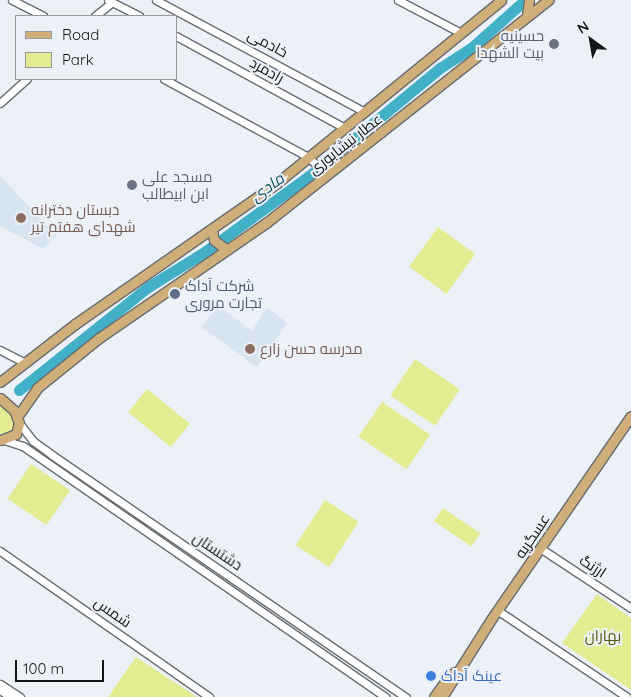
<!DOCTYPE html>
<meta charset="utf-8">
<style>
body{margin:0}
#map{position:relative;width:631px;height:697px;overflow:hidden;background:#ebf1f7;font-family:Quicksand,Cairo,sans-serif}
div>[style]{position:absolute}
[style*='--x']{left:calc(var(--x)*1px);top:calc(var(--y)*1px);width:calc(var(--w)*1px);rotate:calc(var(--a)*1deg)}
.built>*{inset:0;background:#d8e4ef}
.green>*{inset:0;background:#e3ec91;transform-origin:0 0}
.river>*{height:11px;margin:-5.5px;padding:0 5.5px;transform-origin:5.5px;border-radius:5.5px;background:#42b0c7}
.roads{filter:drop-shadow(1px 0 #666c70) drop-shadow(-1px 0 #666c70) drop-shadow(0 1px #666c70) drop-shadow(0 -1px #666c70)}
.minor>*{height:7px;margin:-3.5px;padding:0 3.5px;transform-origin:3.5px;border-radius:3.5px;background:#fff}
.major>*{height:9px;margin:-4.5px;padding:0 4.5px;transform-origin:4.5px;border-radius:4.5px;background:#d1af7b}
.dots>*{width:14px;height:14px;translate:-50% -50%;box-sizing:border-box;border:2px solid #ebf1f7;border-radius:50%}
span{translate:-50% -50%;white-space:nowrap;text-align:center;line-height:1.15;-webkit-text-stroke:4px #ebf1f7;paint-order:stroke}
.worship-label{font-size:15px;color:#5b616d}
.right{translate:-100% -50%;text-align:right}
.left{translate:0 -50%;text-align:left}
.street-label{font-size:15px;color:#131517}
.education-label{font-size:15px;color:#785e54}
.service-label{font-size:15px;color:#4e5e75}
.park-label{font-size:15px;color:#555a0a}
.shop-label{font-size:15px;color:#366cbe}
.water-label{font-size:16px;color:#104f5b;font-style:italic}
.legend{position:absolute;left:15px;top:15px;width:162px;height:65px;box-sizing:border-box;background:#ebf1f7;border:1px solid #95999d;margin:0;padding:6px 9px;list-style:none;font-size:15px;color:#131517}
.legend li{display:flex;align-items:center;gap:10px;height:25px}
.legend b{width:25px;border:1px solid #95999d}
.north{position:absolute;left:566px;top:15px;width:50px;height:50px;-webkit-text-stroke:4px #ebf1f7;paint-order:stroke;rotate:328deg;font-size:14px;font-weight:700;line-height:20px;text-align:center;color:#131517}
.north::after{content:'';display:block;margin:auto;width:18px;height:22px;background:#131517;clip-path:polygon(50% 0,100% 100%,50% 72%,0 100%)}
.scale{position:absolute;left:15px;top:660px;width:89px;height:22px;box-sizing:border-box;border:2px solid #131517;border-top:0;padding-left:6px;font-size:15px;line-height:18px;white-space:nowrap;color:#131517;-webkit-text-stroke:4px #ebf1f7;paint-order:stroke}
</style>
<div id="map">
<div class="built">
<i style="clip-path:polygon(0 176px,57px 236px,43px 249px,0 226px)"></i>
<i style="clip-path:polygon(219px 306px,252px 331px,267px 307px,287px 323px,257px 367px,201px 327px)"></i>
</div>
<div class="green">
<i style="left:438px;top:227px;width:46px;height:49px;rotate:36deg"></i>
<i style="left:415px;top:359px;width:54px;height:44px;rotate:34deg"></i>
<i style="left:147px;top:389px;width:55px;height:30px;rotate:39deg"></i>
<i style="clip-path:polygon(0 400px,8px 407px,16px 425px,7px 433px,0 434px)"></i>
<i style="left:382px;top:402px;width:58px;height:42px;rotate:34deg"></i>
<i style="left:31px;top:464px;width:47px;height:42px;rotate:34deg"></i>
<i style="left:325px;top:500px;width:40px;height:54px;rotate:33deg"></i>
<i style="left:443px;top:508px;width:45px;height:16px;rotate:34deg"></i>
<i style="clip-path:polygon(597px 594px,631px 618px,631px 690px,562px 643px)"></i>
<i style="clip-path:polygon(136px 657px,197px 697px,108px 697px)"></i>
</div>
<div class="river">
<i style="--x:19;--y:390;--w:165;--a:-38.6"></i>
<i style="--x:148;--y:287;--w:68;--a:-31.8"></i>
<i style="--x:206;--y:251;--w:127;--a:-36.1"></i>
<i style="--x:309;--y:176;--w:170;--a:-39.5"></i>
<i style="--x:440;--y:68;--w:37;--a:-33"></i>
<i style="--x:471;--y:48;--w:72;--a:-41.6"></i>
</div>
<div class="roads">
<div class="minor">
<i style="--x:12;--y:0;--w:35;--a:27"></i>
<i style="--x:108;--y:0;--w:35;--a:27"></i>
<i style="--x:156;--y:0;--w:237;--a:28.2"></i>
<i style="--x:398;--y:0;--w:71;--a:27.6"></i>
<i style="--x:95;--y:16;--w:22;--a:-39"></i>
<i style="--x:176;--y:36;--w:192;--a:28.6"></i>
<i style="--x:164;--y:79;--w:164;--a:28.4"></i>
<i style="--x:308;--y:157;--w:26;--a:43"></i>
<i style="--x:0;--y:103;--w:36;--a:-42"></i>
<i style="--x:0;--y:350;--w:29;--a:27"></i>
<i style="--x:19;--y:423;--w:23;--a:52"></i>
<i style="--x:33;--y:441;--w:24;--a:36"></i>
<i style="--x:52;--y:455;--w:429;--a:34.4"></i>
<i style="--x:4;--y:440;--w:20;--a:18"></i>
<i style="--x:23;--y:446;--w:441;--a:34.7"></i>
<i style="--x:540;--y:548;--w:109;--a:33.4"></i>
<i style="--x:0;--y:551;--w:255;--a:34.9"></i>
<i style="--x:497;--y:610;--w:156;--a:33.8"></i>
<i style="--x:0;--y:684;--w:24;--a:33"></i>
<i style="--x:0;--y:690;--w:12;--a:35"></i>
</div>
<div class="major">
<i style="--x:527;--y:16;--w:16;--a:-83"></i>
<i style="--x:212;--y:230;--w:10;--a:79"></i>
<i style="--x:214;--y:240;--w:16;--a:38"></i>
<i style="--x:0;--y:382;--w:95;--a:-37.7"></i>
<i style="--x:75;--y:324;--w:246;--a:-34.9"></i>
<i style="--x:277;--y:183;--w:289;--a:-39.2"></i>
<i style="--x:0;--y:398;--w:18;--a:41"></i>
<i style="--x:14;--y:410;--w:14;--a:69"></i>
<i style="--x:19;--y:423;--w:11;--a:105"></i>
<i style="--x:16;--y:434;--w:17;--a:159"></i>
<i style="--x:17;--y:417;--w:35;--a:-55"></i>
<i style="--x:37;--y:388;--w:80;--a:-38.9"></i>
<i style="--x:99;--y:338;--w:203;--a:-34.6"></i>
<i style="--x:266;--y:223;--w:360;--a:-38.3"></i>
<i style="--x:434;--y:697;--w:26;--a:-54"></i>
<i style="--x:449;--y:676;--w:7;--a:-34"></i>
<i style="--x:442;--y:697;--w:93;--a:-57.7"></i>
<i style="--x:492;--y:618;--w:245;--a:-55.5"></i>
</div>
</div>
<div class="dots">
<i style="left:554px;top:44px;background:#6b7280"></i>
<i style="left:132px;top:185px;background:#6b7280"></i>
<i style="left:21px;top:218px;background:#8d6e63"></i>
<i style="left:175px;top:294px;background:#5c6f8a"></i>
<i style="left:250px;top:349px;background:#8d6e63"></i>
<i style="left:431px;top:676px;background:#3f7fe0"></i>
</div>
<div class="worship-label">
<span class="right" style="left:544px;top:44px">حسینیه<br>بیت الشهدا</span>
<span class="left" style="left:142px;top:185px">مسجد علی<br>ابن ابیطالب</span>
</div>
<div class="street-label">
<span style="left:268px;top:43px;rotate:28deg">خادمی</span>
<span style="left:267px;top:70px;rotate:29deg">رادمرد</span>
<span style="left:345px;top:144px;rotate:-38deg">عطار نیشابوری</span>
<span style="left:532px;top:536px;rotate:-56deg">عسگریه</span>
<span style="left:218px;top:551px;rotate:34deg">دشتستان</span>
<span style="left:593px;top:566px;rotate:33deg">ارژنگ</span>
<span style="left:113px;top:612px;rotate:35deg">شمس</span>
</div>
<div class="education-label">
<span class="left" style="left:31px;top:218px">دبستان دخترانه<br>شهدای هفتم تیر</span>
<span class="left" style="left:260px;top:349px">مدرسه حسن زارع</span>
</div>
<div class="service-label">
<span class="left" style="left:185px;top:294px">شرکت آداک<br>تجارت مروری</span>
</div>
<div class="park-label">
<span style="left:603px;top:636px">بهاران</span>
</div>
<div class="shop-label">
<span class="left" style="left:441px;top:676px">عینک آداک</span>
</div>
<div class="water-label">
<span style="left:267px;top:187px;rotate:-36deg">مادی</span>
</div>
<ul class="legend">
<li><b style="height:6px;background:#d1af7b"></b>Road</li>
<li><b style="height:14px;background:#e3ec91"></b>Park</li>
</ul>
<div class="north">N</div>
<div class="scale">100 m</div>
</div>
